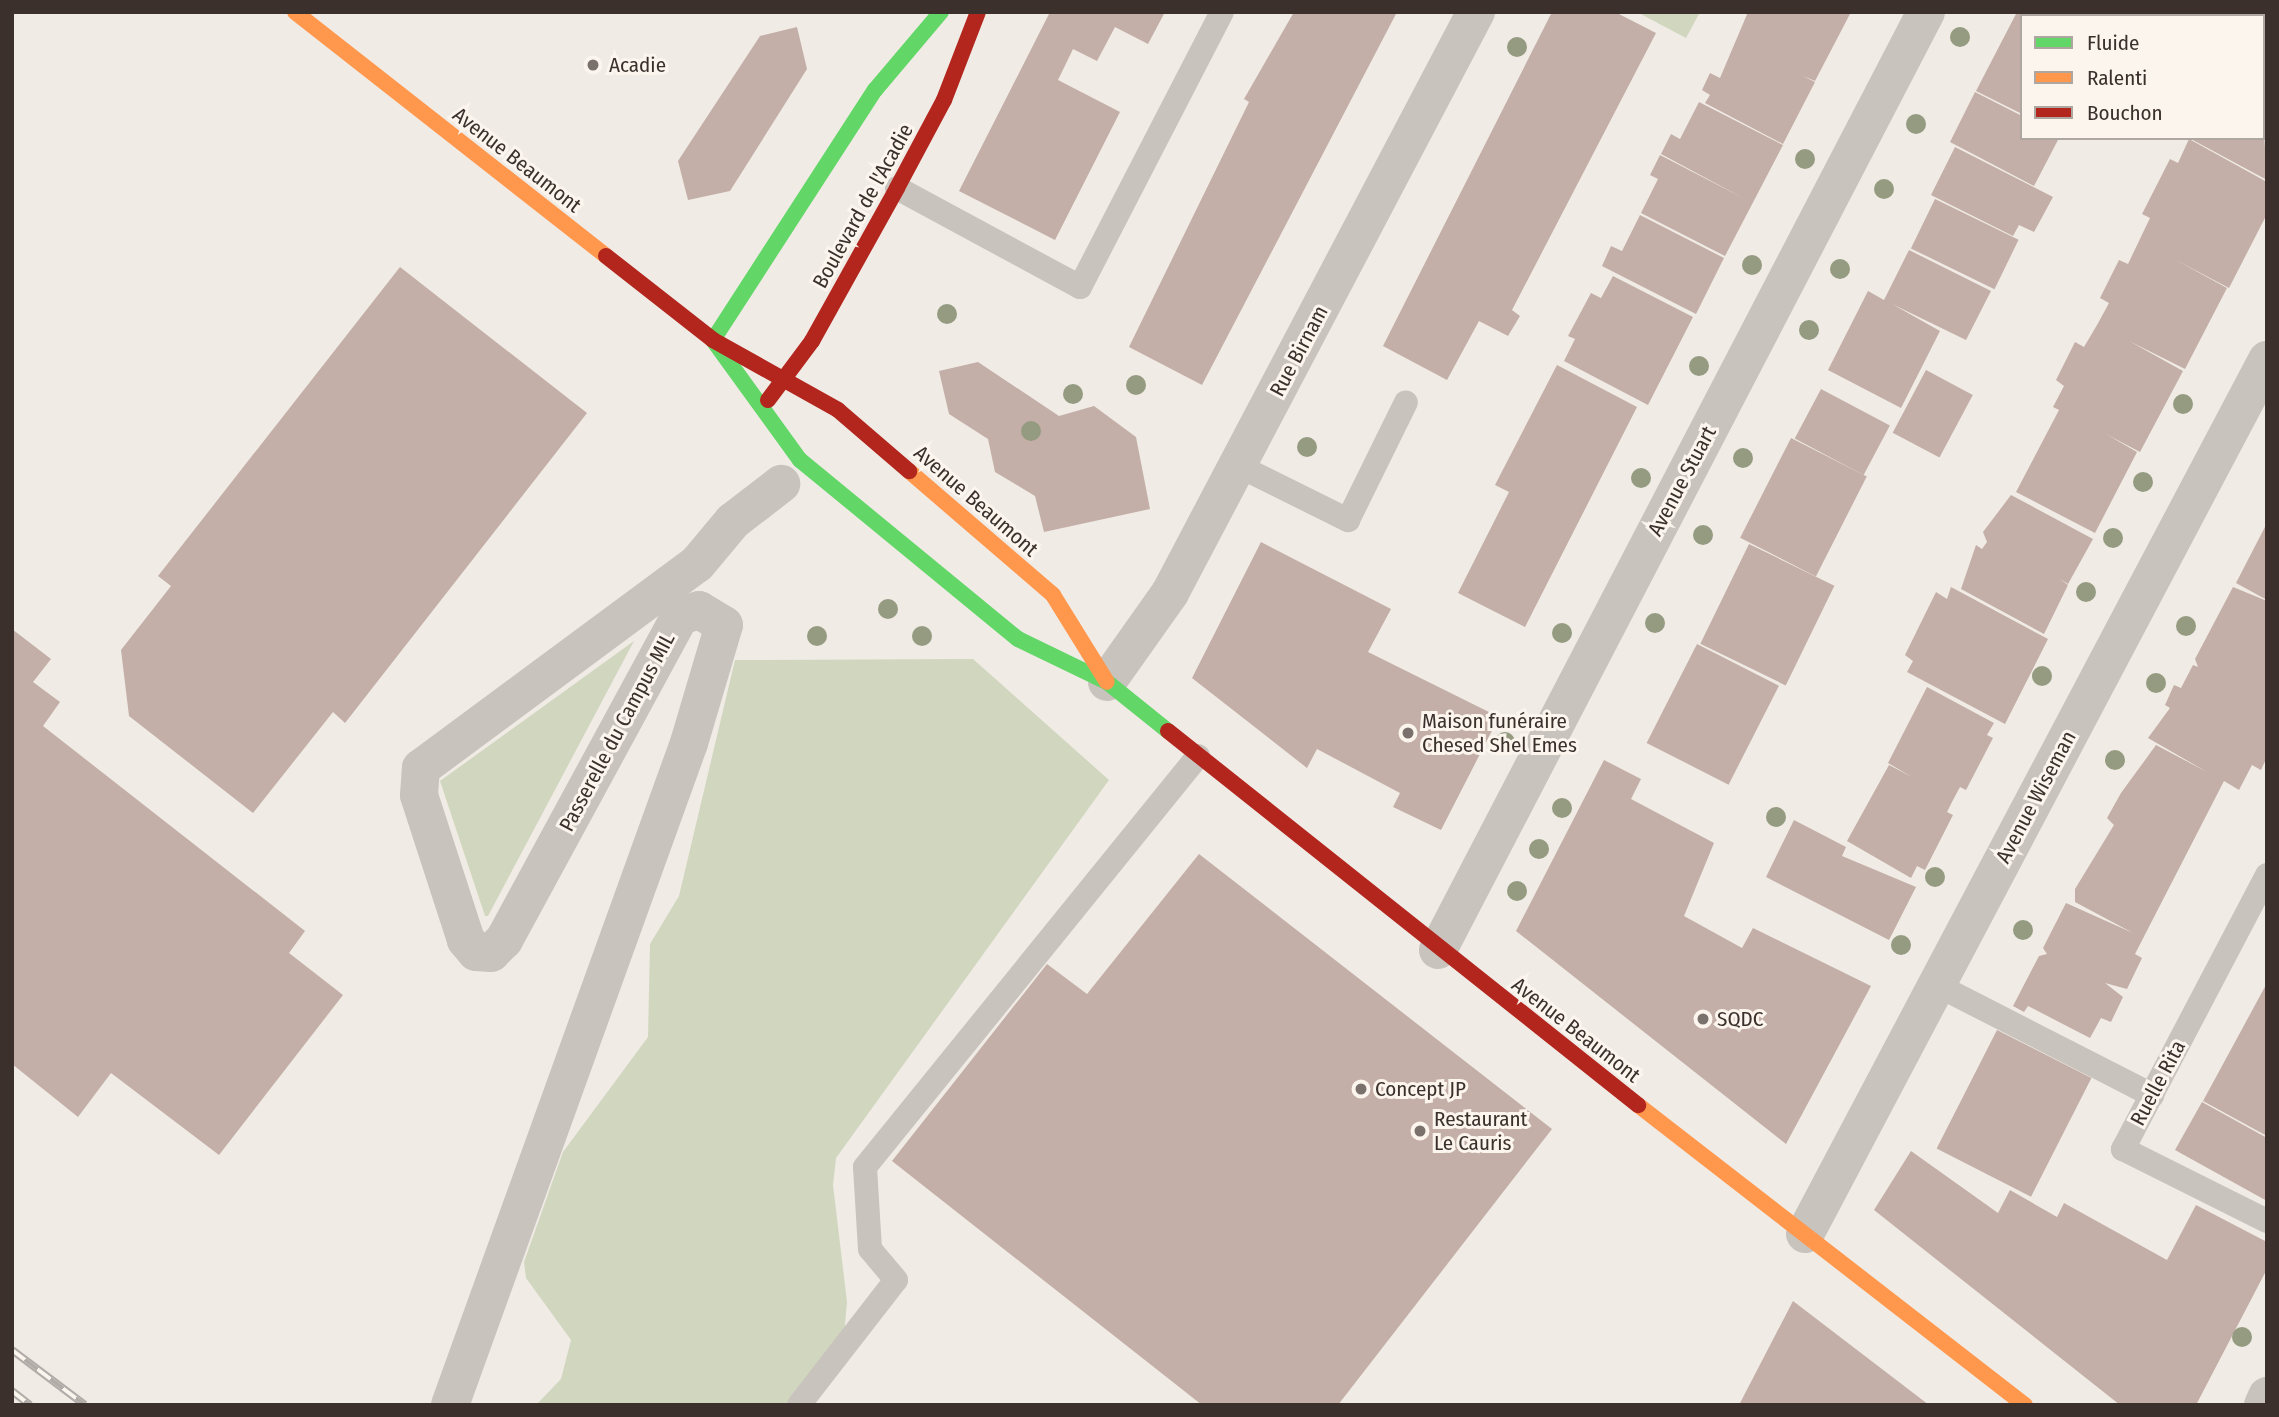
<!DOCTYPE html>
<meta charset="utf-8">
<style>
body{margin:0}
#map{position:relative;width:2279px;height:1417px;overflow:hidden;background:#f0ebe5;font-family:"Fira Sans Condensed",sans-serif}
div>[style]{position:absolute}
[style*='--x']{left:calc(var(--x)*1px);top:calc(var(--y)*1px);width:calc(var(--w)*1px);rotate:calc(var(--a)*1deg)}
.green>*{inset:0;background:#d1d6bf}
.building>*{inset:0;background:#c3afa7;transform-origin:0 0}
.lane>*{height:24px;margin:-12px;padding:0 12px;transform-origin:12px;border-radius:12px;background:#c9c3be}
.street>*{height:38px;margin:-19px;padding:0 19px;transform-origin:19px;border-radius:19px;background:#c9c3be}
.fast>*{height:16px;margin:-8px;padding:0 8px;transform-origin:8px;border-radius:8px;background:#63d668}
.slow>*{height:16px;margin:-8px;padding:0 8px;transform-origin:8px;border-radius:8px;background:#ff974d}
.jam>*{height:16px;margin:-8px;padding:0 8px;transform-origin:8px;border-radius:8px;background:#b3261e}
.rail>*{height:8px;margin-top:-4px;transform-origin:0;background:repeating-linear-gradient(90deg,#fbf5ee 0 16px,#b1aca8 0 32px);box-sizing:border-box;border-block:2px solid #b1aca8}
.trees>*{width:20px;height:20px;margin:-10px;border-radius:50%;background:#959b80}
.dots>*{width:19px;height:19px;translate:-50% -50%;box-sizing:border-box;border:4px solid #fbf5ee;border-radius:50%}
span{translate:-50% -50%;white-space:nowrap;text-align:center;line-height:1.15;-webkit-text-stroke:6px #fbf5ee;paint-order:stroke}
.poi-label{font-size:21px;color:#3b302b}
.left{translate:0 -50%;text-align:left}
.street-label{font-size:21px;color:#3b302b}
.frame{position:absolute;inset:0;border:14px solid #3b302b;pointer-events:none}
.legend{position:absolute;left:2020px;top:14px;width:245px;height:126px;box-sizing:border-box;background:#fbf5ee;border:2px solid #aea6a0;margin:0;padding:9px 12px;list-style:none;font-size:21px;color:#3b302b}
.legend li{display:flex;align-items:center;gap:14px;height:35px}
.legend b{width:35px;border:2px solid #aea6a0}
</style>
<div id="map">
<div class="green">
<i style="clip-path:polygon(1637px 12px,1700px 12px,1686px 38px)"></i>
<i style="clip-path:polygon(634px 641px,488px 916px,485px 916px,440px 781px)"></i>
<i style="clip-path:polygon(973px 659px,1109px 780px,836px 1158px,833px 1185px,847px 1302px,844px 1335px,793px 1405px,536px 1405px,561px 1379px,571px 1340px,526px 1278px,524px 1262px,563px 1152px,648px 1037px,650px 944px,679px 896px,735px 660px)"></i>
</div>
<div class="building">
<i style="clip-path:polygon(1050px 12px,1165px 12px,1148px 44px,1115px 27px,1097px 61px,1073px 49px,1058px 80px,1120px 112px,1055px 240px,959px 191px)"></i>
<i style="clip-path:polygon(1294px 12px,1397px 12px,1202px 385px,1129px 347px,1249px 102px,1244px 99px)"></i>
<i style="clip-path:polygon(1552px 12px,1615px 12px,1656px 33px,1512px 310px,1520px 316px,1508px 336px,1479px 321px,1447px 380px,1383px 346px)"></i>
<i style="clip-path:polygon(1748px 12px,1851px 12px,1815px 81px,1803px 76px,1815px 82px,1783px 144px,1705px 103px,1710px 95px,1702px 90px,1710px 73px,1720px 78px)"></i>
<i style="clip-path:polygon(2017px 12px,2068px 16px,2022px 16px,2022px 114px,1976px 91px)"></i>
<i style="clip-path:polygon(2067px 12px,2114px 12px,2112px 16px)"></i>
<i style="clip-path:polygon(2247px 12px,2267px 12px,2267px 115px,2263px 16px)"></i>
<i style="clip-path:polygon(797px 27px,807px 69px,730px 191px,688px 200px,678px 161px,760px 36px)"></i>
<i style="clip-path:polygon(1975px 92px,2022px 116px,2022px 138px,2059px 138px,2034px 186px,1950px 142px)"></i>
<i style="clip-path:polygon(1699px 102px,1783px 145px,1725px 256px,1641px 213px,1658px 179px,1650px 175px,1660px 155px,1745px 199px,1661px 154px,1671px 134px,1680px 139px)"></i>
<i style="clip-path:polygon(2263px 115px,2267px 180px,2189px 138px,2263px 138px)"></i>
<i style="clip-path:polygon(2189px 139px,2267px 182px,2267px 214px,2229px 288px,2174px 259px,2227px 288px,2185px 369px,2129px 341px,2183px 371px,2140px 452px,2106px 434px,2137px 452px,2095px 533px,2016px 492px,2059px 410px,2053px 407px,2064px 386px,2056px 380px,2075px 342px,2084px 347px,2097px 325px,2109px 303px,2100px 298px,2119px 260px,2128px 264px,2150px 218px,2142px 214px,2170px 159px,2178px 163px)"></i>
<i style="clip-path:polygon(1955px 147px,2053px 197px,2034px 232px,2019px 225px,2013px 236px,1931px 195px)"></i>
<i style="left:1935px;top:199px;width:93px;height:55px;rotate:26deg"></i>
<i style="clip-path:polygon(1640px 215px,1724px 258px,1696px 314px,1602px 266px,1611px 246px,1622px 251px)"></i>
<i style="clip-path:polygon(1909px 250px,1991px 291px,1966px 340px,1892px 304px,1940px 331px,1901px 408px,1828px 370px,1868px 291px,1884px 300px)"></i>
<i style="clip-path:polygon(400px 267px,587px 413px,345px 723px,333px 712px,253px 813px,129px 716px,121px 650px,171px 586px,158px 576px)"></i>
<i style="clip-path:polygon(1613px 276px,1693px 317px,1648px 405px,1564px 361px,1575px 339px,1568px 336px,1591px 293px,1601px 298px)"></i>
<i style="clip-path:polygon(978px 362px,1059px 416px,1094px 406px,1136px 437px,1150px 509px,1044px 532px,1035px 496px,995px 472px,988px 439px,949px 414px,939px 371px)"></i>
<i style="clip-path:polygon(1557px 365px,1637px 407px,1525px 627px,1458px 593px,1509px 492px,1495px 485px)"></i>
<i style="left:1926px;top:370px;width:53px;height:71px;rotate:28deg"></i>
<i style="left:1821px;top:389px;width:78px;height:56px;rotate:28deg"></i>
<i style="left:1791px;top:438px;width:85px;height:112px;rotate:27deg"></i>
<i style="clip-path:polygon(2011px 495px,2093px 539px,2068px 584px,2060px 579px,2068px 585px,2044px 634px,1961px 589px,1976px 545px,1982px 549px,1987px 542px,1983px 532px)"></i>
<i style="clip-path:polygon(2267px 523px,2267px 600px,2236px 583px)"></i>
<i style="clip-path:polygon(1261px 542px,1391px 609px,1368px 652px,1499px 717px,1441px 830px,1393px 807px,1400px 793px,1317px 749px,1307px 768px,1192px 678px)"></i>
<i style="left:1749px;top:544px;width:95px;height:111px;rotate:26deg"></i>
<i style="clip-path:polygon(1951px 587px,2048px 639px,2005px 724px,1907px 672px,1913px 661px,1905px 655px,1936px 592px,1947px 599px)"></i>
<i style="clip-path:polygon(2233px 587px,2267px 601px,2267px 757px,2261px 770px,2252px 765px,2239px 790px,2224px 781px,2135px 954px,2142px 958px,2127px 989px,2105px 983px,2123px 997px,2111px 1022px,2101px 1018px,2090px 1038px,2028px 1006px,2024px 1012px,2013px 1006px,2039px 956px,2047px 954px,2043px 948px,2066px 903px,2133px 933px,2075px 902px,2075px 889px,2114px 825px,2107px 818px,2121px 793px,2156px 745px,2207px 772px,2148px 738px,2170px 708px,2165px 705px,2174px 685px,2181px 688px,2193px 665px,2198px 667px,2195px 659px)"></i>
<i style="clip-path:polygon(12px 629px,51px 659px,33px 682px,60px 702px,43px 726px,305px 931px,289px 953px,343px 995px,219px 1155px,111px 1073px,78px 1117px,12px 1064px)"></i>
<i style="left:1697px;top:644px;width:92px;height:111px;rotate:27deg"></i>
<i style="clip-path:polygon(1927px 687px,1994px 723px,1987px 735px,1993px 738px,1966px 790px,1960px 787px,1953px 800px,1947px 812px,1953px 815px,1925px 870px,1917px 866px,1911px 878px,1847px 841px,1889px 765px,1912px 777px,1888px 763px)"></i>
<i style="clip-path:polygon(1604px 760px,1641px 779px,1631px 799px,1714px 843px,1684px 916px,1742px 948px,1753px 928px,1871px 986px,1786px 1144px,1516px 931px)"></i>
<i style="clip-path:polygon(1794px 820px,1846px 847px,1842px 856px,1916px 887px,1889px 940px,1766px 877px)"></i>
<i style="clip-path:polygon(1199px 854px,1552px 1129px,1338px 1405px,1202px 1405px,892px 1161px,1047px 964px,1087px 994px)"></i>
<i style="clip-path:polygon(2267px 983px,2267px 1136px,2203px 1101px)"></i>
<i style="left:1997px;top:1030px;width:106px;height:133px;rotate:27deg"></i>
<i style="clip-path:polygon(2202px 1102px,2267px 1138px,2267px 1201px,2175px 1150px)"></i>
<i style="clip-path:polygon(1911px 1151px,1998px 1213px,2010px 1190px,2057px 1217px,2064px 1203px,2167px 1260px,2196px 1205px,2267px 1242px,2267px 1269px,2196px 1405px,2120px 1405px,1874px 1210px)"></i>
<i style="clip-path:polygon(1793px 1301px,1929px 1405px,1739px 1405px)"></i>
</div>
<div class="lane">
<i style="--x:897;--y:188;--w:208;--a:28.4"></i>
<i style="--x:1080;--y:287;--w:309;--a:-62.7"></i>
<i style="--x:1239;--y:466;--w:122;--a:26.4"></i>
<i style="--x:1348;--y:520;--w:131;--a:-63.8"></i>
<i style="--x:2267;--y:875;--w:310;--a:117.7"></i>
<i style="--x:2123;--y:1149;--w:161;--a:26.6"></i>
<i style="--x:1937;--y:985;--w:242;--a:27.1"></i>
<i style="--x:799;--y:1405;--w:158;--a:-52.2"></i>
<i style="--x:896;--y:1280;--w:40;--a:-130"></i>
<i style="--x:870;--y:1249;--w:82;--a:-93.5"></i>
<i style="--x:865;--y:1167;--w:529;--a:-50.98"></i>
</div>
<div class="street">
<i style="--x:1107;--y:682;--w:109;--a:-54.7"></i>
<i style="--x:1170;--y:593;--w:657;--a:-62.23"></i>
<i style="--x:1438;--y:950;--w:1057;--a:-62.51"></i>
<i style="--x:1805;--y:1234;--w:989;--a:-62.14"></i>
<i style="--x:450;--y:1405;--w:704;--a:-70.15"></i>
<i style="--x:689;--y:743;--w:123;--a:-73.5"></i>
<i style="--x:724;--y:625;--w:29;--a:-149"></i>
<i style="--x:699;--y:610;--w:20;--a:162"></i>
<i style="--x:680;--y:616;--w:369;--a:118.5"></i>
<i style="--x:504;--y:940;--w:18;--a:135"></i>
<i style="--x:491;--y:953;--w:15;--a:-176"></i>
<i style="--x:476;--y:952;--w:16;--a:-130"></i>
<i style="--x:466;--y:940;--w:152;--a:-108"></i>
<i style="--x:419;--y:795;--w:27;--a:-86"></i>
<i style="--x:421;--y:768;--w:343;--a:-36.5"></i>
<i style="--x:697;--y:564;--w:56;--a:-50.1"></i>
<i style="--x:733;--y:521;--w:61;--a:-37.6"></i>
<i style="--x:2263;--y:1405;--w:10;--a:-66"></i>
</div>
<div class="fast">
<i style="--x:713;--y:340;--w:148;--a:54.1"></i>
<i style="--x:800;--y:460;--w:282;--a:39.4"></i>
<i style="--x:1018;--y:639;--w:99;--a:25.8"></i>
<i style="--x:1107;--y:682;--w:78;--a:38.8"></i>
<i style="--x:713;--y:340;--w:298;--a:-57.1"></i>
<i style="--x:875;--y:90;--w:102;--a:-49.8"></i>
</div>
<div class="slow">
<i style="--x:295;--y:12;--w:395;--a:38.1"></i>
<i style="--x:909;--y:471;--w:190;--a:40.7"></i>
<i style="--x:1053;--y:595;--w:102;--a:58.2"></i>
<i style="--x:1638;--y:1105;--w:490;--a:37.8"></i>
</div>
<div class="jam">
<i style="--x:606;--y:256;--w:136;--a:38.1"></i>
<i style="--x:713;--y:340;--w:143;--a:29.2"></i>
<i style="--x:838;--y:410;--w:94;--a:40.7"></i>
<i style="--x:768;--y:400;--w:74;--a:-53.3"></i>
<i style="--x:812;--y:341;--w:175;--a:-60.9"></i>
<i style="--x:897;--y:188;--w:100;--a:-61.9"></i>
<i style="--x:944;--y:100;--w:94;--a:-68.9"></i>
<i style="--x:1168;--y:731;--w:601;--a:38.51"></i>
</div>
<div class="rail">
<i style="--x:12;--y:1350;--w:91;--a:37"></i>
<i style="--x:12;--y:1391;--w:23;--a:38"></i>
</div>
<div class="trees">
<i style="left:1960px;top:37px"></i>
<i style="left:1517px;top:47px"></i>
<i style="left:1916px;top:124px"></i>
<i style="left:1805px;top:159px"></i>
<i style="left:1884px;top:189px"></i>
<i style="left:1752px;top:265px"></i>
<i style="left:1840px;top:269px"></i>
<i style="left:947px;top:314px"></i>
<i style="left:1809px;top:330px"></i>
<i style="left:1699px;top:366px"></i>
<i style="left:1136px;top:385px"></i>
<i style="left:1073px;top:394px"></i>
<i style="left:2183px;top:404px"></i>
<i style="left:1031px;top:431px"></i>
<i style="left:1307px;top:447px"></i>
<i style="left:1743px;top:458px"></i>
<i style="left:1641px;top:478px"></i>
<i style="left:2143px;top:482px"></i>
<i style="left:1703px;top:535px"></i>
<i style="left:2113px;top:538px"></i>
<i style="left:2086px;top:592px"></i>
<i style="left:888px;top:609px"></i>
<i style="left:1655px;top:623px"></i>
<i style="left:2186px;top:626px"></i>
<i style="left:1562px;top:633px"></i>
<i style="left:817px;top:636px"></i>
<i style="left:922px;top:636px"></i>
<i style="left:2042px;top:676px"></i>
<i style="left:2156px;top:683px"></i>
<i style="left:1505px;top:742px"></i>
<i style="left:2115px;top:760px"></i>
<i style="left:1562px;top:808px"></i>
<i style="left:1776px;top:817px"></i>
<i style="left:1539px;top:849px"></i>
<i style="left:1935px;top:877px"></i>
<i style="left:1517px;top:891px"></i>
<i style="left:2023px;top:930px"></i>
<i style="left:1901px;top:945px"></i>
<i style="left:2242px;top:1337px"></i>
</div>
<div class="dots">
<i style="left:593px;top:65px;background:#7a716c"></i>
<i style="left:1408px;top:733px;background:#7a716c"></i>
<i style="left:1703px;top:1019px;background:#7a716c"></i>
<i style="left:1361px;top:1089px;background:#7a716c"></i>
<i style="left:1420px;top:1131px;background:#7a716c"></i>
</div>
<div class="poi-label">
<span class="left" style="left:609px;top:65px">Acadie</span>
<span class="left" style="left:1422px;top:733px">Maison funéraire<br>Chesed Shel Emes</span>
<span class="left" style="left:1717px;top:1019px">SQDC</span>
<span class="left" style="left:1375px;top:1089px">Concept JP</span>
<span class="left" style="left:1434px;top:1131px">Restaurant<br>Le Cauris</span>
</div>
<div class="street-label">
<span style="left:517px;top:160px;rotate:38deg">Avenue Beaumont</span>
<span style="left:863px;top:206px;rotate:-61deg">Boulevard de l'Acadie</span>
<span style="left:1299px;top:351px;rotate:-62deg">Rue Birnam</span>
<span style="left:1682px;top:481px;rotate:-62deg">Avenue Stuart</span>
<span style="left:976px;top:501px;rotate:41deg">Avenue Beaumont</span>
<span style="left:617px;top:732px;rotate:-62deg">Passerelle du Campus MIL</span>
<span style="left:2036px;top:797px;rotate:-62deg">Avenue Wiseman</span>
<span style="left:1576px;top:1030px;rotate:38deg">Avenue Beaumont</span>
<span style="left:2158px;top:1083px;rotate:-62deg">Ruelle Rita</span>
</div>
<div class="frame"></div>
<ul class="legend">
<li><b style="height:9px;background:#63d668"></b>Fluide</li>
<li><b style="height:9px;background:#ff974d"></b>Ralenti</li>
<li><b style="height:9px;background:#b3261e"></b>Bouchon</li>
</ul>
</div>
